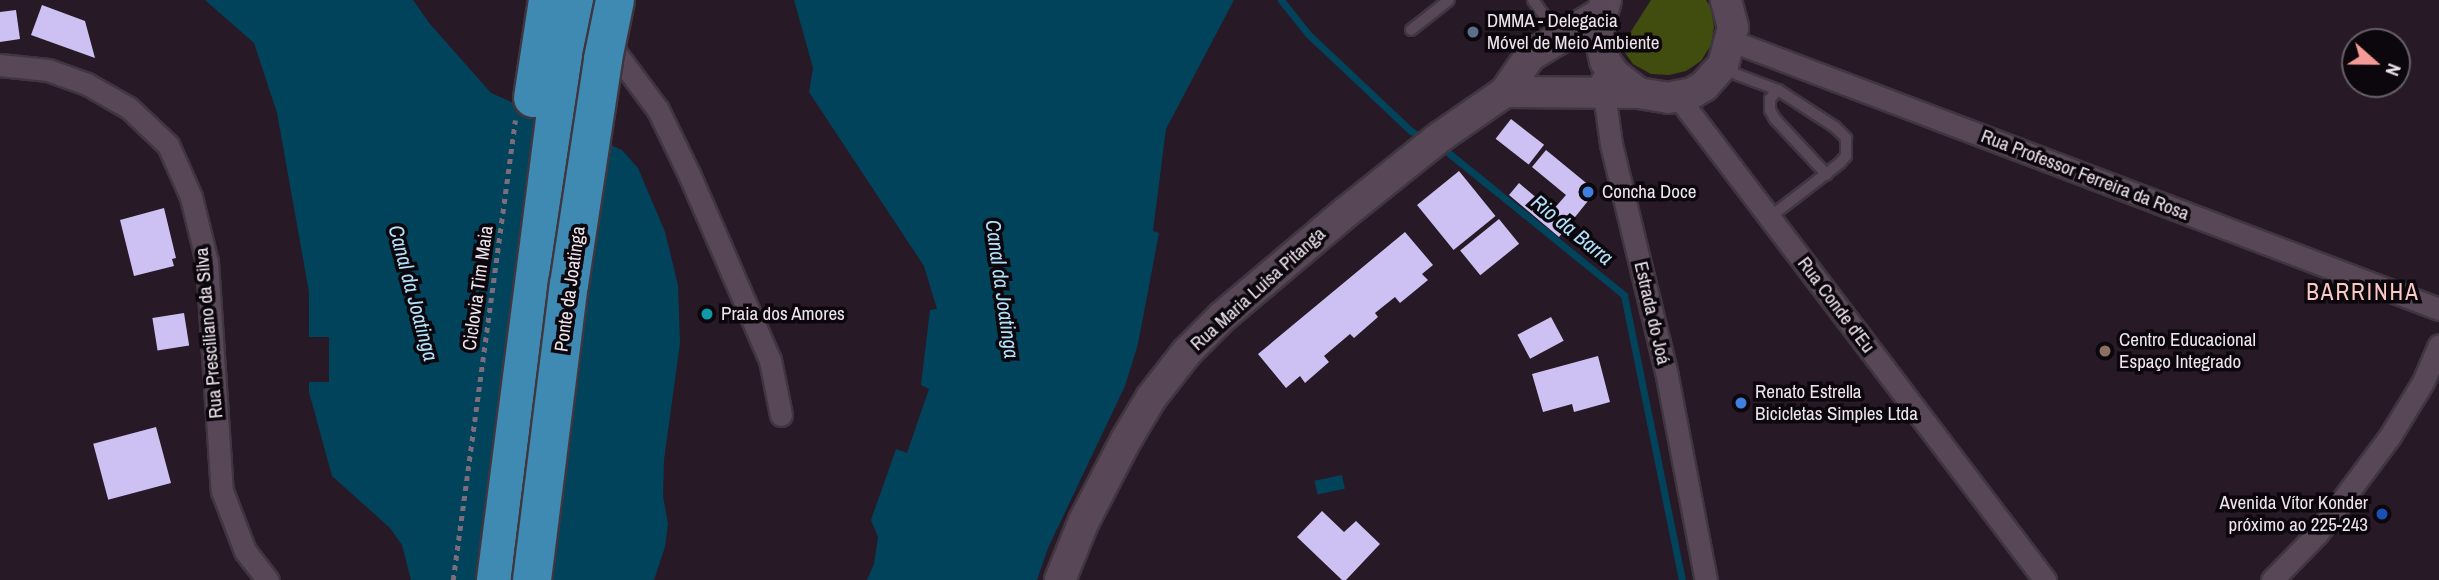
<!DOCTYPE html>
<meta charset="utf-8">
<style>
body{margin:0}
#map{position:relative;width:2439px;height:580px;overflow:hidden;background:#271926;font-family:"Archivo Narrow",sans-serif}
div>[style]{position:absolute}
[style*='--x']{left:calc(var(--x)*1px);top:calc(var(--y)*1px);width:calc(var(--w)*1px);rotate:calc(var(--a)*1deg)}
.green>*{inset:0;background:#414c0f}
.water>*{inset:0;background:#02435c;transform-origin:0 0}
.pier>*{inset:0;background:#271926;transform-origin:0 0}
.stream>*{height:7px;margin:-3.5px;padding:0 3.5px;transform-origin:3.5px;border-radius:3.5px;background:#02435c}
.building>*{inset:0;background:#cdc1f4;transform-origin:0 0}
.path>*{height:4.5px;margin-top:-2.25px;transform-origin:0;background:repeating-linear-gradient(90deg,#7b6e7a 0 5px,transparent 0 10px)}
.roads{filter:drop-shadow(2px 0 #403640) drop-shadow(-2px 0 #403640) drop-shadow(0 2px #403640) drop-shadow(0 -2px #403640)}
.lane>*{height:10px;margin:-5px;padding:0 5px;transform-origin:5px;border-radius:5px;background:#584857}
.street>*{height:21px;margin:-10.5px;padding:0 10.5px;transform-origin:10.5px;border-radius:10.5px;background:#584857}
.secondary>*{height:30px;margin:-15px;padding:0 15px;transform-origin:15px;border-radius:15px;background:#584857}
.highway>*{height:38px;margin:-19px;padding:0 19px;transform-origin:19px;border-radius:19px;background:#3e8ab2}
.bridges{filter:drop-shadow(2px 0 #403640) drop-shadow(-2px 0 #403640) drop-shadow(0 2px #403640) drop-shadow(0 -2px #403640)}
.highway-bridge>*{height:38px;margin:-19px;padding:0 19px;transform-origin:19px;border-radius:19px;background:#3e8ab2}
.dots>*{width:19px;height:19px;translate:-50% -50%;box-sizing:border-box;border:4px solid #0c070c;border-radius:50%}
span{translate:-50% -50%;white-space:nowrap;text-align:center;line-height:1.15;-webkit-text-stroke:7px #0c070c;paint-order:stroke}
.poi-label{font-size:19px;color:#eee4ed}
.left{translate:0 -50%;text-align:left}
.right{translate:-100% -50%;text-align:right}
.street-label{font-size:19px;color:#eee4ed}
.water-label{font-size:21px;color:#b2e1fa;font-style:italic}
.quarter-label{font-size:23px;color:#fcc8c4;letter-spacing:2px}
.north{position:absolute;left:2341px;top:28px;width:70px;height:70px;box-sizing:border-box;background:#0c070c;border:2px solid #665f66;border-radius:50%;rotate:111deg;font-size:19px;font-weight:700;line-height:28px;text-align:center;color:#eee4ed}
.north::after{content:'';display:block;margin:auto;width:24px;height:32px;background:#f59b97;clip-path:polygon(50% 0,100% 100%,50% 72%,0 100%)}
</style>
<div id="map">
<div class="green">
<i style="clip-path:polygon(1651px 0,1706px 0,1711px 8px,1714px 27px,1711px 45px,1701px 61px,1686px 71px,1669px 75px,1651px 74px,1633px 64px,1621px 47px)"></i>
</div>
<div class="water">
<i style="clip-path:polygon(205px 0,413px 0,430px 24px,491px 93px,622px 150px,638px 168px,665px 232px,678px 285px,680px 343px,664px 460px,663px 496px,668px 524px,665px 547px,654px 580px,411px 580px,402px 545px,390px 528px,332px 476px,309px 392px,309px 292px,277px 113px,254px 43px)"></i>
<i style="clip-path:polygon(794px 0,1234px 0,1166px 129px,1153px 231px,1159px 233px,1138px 344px,1125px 386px,1048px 548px,1037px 580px,867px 580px,874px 564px,878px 537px,871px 520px,896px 449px,907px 453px,929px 389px,921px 385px,930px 310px,937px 309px,924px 266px,809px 92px,813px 68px)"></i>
<i style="left:1342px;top:475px;width:14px;height:28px;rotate:78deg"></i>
</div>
<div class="pier">
<i style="left:309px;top:337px;width:20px;height:45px"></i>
</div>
<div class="stream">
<i style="--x:1281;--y:0;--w:43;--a:51.5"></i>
<i style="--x:1308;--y:34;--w:141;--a:43.3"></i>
<i style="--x:1411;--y:131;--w:17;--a:28"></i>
<i style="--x:1440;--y:146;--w:237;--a:39"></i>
<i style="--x:1624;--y:295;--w:291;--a:78.5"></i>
</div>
<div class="building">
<i style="clip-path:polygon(42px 5px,85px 21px,95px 58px,31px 35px)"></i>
<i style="clip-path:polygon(16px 10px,20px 39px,0 42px,0 12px)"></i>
<i style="left:1511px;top:119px;width:42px;height:25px;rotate:38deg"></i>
<i style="clip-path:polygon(1546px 150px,1596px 191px,1559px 237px,1509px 195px,1519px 183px,1552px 211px,1566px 195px,1532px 167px)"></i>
<i style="left:1459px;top:171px;width:58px;height:54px;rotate:51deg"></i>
<i style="clip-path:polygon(164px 208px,176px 258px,172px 259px,174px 266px,134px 276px,120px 220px)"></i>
<i style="left:1499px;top:219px;width:32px;height:50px;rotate:51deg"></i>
<i style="clip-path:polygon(1405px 232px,1433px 265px,1422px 274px,1428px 280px,1400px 303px,1395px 297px,1375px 313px,1378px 317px,1354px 338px,1350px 334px,1324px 356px,1329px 362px,1305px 383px,1300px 376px,1286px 388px,1258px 354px)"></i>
<i style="left:184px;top:313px;width:33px;height:32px;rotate:81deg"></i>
<i style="left:1551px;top:317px;width:27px;height:38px;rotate:62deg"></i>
<i style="clip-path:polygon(1598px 356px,1610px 402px,1574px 412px,1572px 404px,1543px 412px,1532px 374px)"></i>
<i style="left:156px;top:427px;width:58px;height:65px;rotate:75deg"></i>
<i style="clip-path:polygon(1322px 511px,1344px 532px,1356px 521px,1380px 544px,1346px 580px,1342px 580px,1297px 537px)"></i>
</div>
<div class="path">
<i style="--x:453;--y:580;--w:464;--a:-82.3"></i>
</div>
<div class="roads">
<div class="lane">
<i style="--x:1533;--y:0;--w:44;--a:54.2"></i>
<i style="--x:1411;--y:30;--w:48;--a:-38.3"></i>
<i style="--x:1725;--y:67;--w:15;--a:32"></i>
<i style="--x:1738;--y:75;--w:43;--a:20.6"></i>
<i style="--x:1778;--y:90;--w:68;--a:33"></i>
<i style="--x:1835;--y:127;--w:16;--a:45"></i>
<i style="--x:1846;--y:138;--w:18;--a:90"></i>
<i style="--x:1846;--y:156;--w:9;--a:131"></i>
<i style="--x:1840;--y:163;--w:88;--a:142.4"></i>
<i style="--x:1778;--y:90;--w:12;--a:132"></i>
<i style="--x:1770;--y:99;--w:11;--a:90"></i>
<i style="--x:1770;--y:110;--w:10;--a:61"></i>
<i style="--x:1775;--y:119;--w:76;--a:47.1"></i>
</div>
<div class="street">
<i style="--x:606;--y:40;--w:87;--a:53.4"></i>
<i style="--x:658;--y:110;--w:71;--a:64.2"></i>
<i style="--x:689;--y:174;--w:203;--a:66.5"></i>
<i style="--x:770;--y:360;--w:56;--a:78.7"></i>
<i style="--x:1732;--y:41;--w:756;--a:20.76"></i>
<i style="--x:0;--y:65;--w:48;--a:5.9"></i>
<i style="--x:48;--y:70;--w:41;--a:19.7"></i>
<i style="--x:87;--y:84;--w:48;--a:29.7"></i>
<i style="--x:129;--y:108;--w:54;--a:43.5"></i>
<i style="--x:168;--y:145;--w:57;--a:66.1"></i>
<i style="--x:191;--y:197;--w:67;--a:76.2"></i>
<i style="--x:207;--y:262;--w:229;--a:86.3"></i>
<i style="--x:222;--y:491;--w:64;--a:69"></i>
<i style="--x:245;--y:551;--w:37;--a:52"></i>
<i style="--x:1602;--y:79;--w:66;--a:82.1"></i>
<i style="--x:1611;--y:144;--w:234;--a:76.4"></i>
<i style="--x:1666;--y:371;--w:213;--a:79.2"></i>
<i style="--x:1678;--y:97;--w:607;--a:52.77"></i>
<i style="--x:2272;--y:580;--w:64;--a:-45.6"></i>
<i style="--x:2317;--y:534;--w:122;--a:-53.3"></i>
<i style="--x:2390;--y:436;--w:63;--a:-58.6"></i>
<i style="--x:2423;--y:382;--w:40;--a:-66.6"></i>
</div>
<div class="secondary">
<i style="--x:1606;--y:0;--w:31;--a:105"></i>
<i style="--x:1598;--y:30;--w:32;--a:77"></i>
<i style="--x:1605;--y:61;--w:16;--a:55"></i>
<i style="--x:1614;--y:74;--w:31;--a:38"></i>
<i style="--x:1638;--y:93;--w:30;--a:9"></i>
<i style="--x:1668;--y:98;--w:25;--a:-12"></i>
<i style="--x:1692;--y:93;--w:14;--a:-30"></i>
<i style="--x:1704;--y:86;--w:28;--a:-48"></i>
<i style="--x:1723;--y:65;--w:39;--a:-75"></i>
<i style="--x:1733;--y:27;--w:28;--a:-105"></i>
<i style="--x:1505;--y:92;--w:133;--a:0.4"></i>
<i style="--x:1060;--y:580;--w:64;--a:-67.9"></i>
<i style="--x:1084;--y:521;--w:91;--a:-62.6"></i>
<i style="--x:1126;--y:440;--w:49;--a:-59.2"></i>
<i style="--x:1151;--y:398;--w:58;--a:-52"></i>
<i style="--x:1187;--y:352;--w:51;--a:-45"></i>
<i style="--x:1223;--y:316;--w:160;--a:-40.2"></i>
<i style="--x:1345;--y:213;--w:122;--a:-38.7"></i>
<i style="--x:1440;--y:137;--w:79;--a:-34.7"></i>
<i style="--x:1505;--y:92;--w:44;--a:-55.2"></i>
<i style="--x:1530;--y:56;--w:82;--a:-31"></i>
</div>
<div class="highway">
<i style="--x:533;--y:98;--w:99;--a:-81.3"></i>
<i style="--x:496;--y:580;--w:465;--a:-82.7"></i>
<i style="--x:555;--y:119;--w:121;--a:-80"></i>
</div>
</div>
<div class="bridges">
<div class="highway-bridge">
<i style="--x:532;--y:580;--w:297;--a:-82.9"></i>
<i style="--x:569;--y:285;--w:229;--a:-81.4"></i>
<i style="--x:603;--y:59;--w:60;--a:-78.5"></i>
</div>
</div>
<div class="dots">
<i style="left:1473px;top:32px;background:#5c6f8a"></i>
<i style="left:1588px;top:192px;background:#3f7fe0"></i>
<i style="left:707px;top:314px;background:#0f9aa8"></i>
<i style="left:2105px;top:351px;background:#8d6e63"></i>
<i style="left:1741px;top:403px;background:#3f7fe0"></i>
<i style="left:2382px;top:514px;background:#1a4fb4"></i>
</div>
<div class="poi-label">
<span class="left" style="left:1487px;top:32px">DMMA - Delegacia<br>Móvel de Meio Ambiente</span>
<span class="left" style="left:1602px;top:192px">Concha Doce</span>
<span class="left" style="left:721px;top:314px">Praia dos Amores</span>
<span class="left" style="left:2119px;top:351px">Centro Educacional<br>Espaço Integrado</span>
<span class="left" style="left:1755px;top:403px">Renato Estrella<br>Bicicletas Simples Ltda</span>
<span class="right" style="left:2368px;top:514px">Avenida Vítor Konder<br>próximo ao 225-243</span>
</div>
<div class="street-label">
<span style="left:2085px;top:175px;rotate:21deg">Rua Professor Ferreira da Rosa</span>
<span style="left:478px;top:288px;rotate:-82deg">Ciclovia Tim Maia</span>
<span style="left:570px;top:289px;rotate:-82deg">Ponte da Joatinga</span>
<span style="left:1258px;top:289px;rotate:-42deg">Rua Maria Luisa Pitanga</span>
<span style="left:1836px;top:305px;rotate:53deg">Rua Conde d'Eu</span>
<span style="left:1652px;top:313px;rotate:77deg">Estrada do Joá</span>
<span style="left:209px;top:333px;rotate:-95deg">Rua Presciliano da Silva</span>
</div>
<div class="water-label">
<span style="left:1572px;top:230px;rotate:39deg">Rio da Barra</span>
<span style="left:1002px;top:289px;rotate:82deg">Canal da Joatinga</span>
<span style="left:413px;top:293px;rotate:75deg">Canal da Joatinga</span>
</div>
<div class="quarter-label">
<span style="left:2363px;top:292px">BARRINHA</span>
</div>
<div class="north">N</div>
</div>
